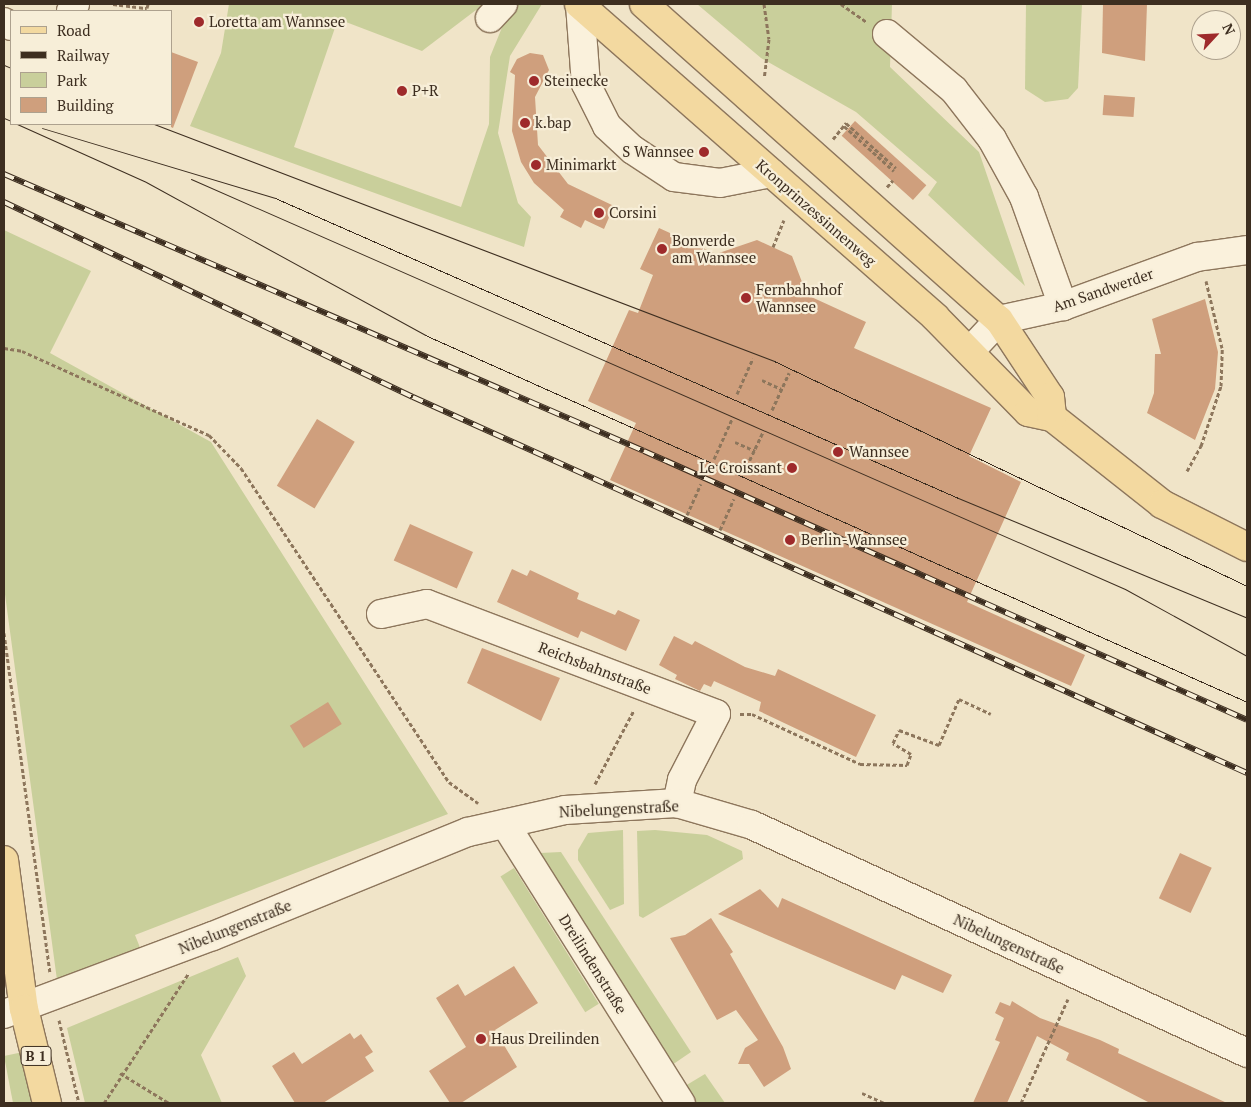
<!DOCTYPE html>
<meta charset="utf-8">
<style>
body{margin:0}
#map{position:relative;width:1251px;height:1107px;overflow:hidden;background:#f0e4c8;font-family:"PT Serif",serif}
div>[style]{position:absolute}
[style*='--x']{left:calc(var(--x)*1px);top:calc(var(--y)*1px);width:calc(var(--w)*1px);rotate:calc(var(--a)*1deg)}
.green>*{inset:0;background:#c9cf9b;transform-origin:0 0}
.building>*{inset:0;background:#cf9f7d;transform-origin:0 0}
.path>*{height:3px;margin-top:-1.5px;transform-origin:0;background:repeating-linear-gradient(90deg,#8d765c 0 4px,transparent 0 6.5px)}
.roads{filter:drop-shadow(1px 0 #8d765c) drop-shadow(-1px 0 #8d765c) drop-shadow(0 1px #8d765c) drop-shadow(0 -1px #8d765c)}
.minor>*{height:28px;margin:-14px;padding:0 14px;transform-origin:14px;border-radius:14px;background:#faf1dc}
.major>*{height:28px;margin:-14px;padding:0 14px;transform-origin:14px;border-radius:14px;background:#f3d9a0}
.tram>*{height:1px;margin:-0.5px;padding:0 0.5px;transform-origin:0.5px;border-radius:0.5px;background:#3d2e20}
.rail>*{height:5.5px;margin-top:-2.75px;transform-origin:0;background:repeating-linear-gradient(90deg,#f7eed8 0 11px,#3d2e20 0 22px);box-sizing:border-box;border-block:1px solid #3d2e20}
.dots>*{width:14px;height:14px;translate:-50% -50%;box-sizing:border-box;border:2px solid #f7eed8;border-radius:50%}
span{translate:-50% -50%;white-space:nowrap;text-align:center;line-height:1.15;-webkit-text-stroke:4.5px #f7eed8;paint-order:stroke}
.shield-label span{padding:1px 4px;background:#f7eed8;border:1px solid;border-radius:4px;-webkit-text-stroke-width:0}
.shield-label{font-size:14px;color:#3d2e20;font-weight:700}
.poi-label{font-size:15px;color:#3d2e20}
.left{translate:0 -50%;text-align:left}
.right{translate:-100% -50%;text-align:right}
.street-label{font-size:15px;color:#3d2e20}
.frame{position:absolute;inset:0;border:5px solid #3d2e20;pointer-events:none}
.legend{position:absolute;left:10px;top:10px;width:162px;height:115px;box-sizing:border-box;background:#f7eed8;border:1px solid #ada18e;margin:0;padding:6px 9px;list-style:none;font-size:15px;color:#3d2e20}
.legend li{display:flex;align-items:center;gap:10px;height:25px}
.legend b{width:25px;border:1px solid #ada18e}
.north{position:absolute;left:1191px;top:10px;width:50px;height:50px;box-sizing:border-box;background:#f7eed8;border:1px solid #ada18e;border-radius:50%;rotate:65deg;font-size:14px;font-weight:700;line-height:20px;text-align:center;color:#3d2e20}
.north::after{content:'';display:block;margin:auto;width:18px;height:22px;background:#9e2a2b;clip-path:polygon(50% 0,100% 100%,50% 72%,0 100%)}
</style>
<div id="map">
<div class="green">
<i style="clip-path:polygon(evenodd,229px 4px,542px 4px,510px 56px,498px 133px,518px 203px,531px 217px,524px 247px,190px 126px,221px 53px,229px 4px,476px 10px,503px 25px,490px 57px,489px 124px,461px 207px,294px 147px,338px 19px,422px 51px,476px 10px)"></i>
<i style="clip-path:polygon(697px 4px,892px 4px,890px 67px,979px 152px,1025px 286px,928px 195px,937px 182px,856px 112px,761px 58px)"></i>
<i style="clip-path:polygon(1026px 4px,1082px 4px,1078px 88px,1068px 99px,1045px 102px,1025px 89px)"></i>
<i style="clip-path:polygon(4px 230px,91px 271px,50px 353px,211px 442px,448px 814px,135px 935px,141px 950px,57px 980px,4px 587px)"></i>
<i style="clip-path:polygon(623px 830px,624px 904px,610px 910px,578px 860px,578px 850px,588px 833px)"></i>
<i style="clip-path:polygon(655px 830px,707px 835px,742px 851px,743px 859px,643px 918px,639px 916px,637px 831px)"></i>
<i style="clip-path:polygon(561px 852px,691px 1052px,672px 1065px,540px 853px)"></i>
<i style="left:514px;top:868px;width:160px;height:16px;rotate:58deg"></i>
<i style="clip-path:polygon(238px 957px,246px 976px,201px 1055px,222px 1103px,85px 1103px,67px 1028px)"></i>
<i style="clip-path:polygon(23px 1052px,36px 1103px,13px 1103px,4px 1056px)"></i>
<i style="clip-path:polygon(705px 1074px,725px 1103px,696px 1103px,685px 1086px)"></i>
</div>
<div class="building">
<i style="clip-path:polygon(1103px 4px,1147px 4px,1145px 61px,1102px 53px)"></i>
<i style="clip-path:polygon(171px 52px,198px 62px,173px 128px,171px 127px)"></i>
<i style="clip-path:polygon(530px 53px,543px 55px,549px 70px,535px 97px,538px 145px,568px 184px,614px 206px,604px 229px,585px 220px,581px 228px,560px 217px,564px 210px,534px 183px,521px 162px,512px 131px,515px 75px,510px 72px,517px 59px)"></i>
<i style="left:1104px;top:95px;width:31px;height:20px;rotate:4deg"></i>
<i style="left:855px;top:121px;width:96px;height:20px;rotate:42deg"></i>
<i style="clip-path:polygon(659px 228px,716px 254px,757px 240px,792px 256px,807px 295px,866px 322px,854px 348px,991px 408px,969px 456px,1021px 482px,967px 602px,1085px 655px,1071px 686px,610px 480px,636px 423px,588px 401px,629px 310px,638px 313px,653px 275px,640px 269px)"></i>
<i style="clip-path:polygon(1205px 299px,1218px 352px,1215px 389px,1195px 440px,1147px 413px,1154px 393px,1155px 354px,1161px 354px,1152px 319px)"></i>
<i style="left:317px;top:419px;width:44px;height:78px;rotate:31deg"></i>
<i style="left:410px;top:524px;width:69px;height:40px;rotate:24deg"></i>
<i style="clip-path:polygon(512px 569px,527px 576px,530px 570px,579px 593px,577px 599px,615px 615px,618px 610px,640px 620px,626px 651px,581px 631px,578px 638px,497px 602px)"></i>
<i style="clip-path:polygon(674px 636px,692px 645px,695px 641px,745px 667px,775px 676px,778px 669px,876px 715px,856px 757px,759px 711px,761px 702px,741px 693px,714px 681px,711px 687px,704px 684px,700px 691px,675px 679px,677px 675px,659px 665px)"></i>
<i style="clip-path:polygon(482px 648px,560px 678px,541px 721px,467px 683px)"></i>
<i style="left:328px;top:702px;width:26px;height:45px;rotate:58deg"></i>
<i style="left:1180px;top:853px;width:35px;height:50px;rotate:25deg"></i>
<i style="clip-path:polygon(760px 889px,778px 908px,782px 898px,952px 975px,943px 993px,902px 975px,895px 990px,718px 914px)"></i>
<i style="clip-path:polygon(711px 918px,733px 952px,730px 954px,783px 1047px,791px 1069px,764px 1087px,749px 1064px,738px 1064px,745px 1048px,758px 1040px,736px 1010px,717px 1020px,670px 938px,685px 935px)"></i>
<i style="clip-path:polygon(514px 966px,538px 1003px,495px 1030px,517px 1067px,461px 1103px,450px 1103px,429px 1071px,466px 1047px,436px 998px,458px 984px,465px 996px)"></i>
<i style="clip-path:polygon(1012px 1001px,1040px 1018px,1100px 1040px,1119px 1049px,1118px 1053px,1227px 1103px,1150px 1103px,1066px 1060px,1069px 1053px,1037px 1036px,1007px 1103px,973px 1103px,1000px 1042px,995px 1040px,1004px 1018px,995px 1013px,1000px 1002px,1010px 1006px)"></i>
<i style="clip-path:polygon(350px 1033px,354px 1039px,361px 1034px,373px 1052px,365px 1057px,374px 1071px,323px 1103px,295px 1103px,272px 1066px,294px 1052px,302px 1064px)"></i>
</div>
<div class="path">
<i style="--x:113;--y:4;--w:34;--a:7"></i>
<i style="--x:147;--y:8;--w:4;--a:-76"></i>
<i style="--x:764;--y:4;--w:35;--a:82"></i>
<i style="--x:769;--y:39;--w:38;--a:97"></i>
<i style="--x:841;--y:4;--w:32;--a:35"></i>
<i style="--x:844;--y:126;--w:67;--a:42"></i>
<i style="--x:833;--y:139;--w:21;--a:-51"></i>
<i style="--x:846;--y:123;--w:67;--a:42"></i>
<i style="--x:887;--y:187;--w:9;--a:-49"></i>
<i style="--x:773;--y:247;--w:29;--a:-68"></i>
<i style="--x:4;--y:348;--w:18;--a:9"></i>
<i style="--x:22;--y:351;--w:205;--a:24.2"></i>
<i style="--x:209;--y:435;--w:46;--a:45.9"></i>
<i style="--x:241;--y:468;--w:377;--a:56.5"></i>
<i style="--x:449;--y:782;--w:36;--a:36"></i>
<i style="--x:762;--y:380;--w:21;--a:25"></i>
<i style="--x:737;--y:394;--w:39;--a:-66"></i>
<i style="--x:772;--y:410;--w:41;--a:-65.3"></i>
<i style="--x:735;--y:442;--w:22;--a:24"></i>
<i style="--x:714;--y:459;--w:44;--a:-65.8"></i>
<i style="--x:1187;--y:471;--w:29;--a:-61"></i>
<i style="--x:1201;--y:446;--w:63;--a:-71.6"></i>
<i style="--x:1221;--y:386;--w:38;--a:-88"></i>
<i style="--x:1222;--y:348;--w:69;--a:-103.4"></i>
<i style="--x:744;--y:472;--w:44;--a:-64.6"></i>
<i style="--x:687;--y:515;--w:34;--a:-66"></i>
<i style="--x:720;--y:530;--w:34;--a:-66"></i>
<i style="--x:4;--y:633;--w:342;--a:82.3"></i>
<i style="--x:740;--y:714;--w:12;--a:0"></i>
<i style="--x:752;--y:714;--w:119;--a:24.8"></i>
<i style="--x:860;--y:764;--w:47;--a:1.2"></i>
<i style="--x:907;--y:765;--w:12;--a:-70"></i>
<i style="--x:911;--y:754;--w:21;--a:-149"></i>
<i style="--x:893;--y:743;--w:14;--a:-65"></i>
<i style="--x:899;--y:730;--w:43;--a:20.6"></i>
<i style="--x:939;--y:745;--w:50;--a:-66.5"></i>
<i style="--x:959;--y:699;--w:35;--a:25"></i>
<i style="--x:595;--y:784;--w:84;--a:-62.2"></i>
<i style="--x:59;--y:1020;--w:85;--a:76.5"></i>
<i style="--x:120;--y:1073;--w:57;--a:31.5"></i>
<i style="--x:862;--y:1093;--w:24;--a:24"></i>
<i style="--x:104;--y:1103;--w:154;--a:-56.9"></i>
<i style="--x:1021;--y:1103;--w:114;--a:-65.7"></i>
</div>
<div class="roads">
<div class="minor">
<i style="--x:580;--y:5;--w:79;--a:85.7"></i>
<i style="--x:586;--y:84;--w:47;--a:63.4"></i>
<i style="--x:607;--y:126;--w:35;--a:43"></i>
<i style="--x:633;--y:150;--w:49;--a:33.4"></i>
<i style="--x:674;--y:177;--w:46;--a:7.4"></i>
<i style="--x:720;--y:183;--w:52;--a:-11.1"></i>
<i style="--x:71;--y:11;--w:8;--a:-60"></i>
<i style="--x:490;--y:18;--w:19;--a:-47"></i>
<i style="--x:4;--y:22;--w:8;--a:30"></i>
<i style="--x:887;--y:34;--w:87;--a:39.9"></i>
<i style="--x:954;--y:90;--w:62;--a:52.2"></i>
<i style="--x:992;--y:139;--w:66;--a:61.1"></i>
<i style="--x:1024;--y:197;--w:116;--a:70.3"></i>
<i style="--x:970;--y:351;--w:42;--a:-46.9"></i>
<i style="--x:999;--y:320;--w:66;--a:-12.3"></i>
<i style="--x:1063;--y:306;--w:143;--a:-20.1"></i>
<i style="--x:1197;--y:257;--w:50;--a:-8"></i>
<i style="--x:381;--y:614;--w:47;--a:-12.3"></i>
<i style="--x:427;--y:604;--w:309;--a:20.8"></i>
<i style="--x:716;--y:714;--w:74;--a:117.3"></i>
<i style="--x:682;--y:780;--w:24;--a:102"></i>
<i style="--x:505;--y:824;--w:330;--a:57.8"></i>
<i style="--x:4;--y:1014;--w:223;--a:-20.5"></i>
<i style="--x:213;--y:936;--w:275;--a:-22.2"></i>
<i style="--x:468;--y:832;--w:99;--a:-12.8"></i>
<i style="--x:565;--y:810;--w:112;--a:-3.6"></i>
<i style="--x:677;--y:803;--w:78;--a:16.3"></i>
<i style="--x:752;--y:825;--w:545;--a:24.73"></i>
</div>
<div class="major">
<i style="--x:579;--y:4;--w:474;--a:41.3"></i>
<i style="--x:935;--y:317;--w:133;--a:45.6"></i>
<i style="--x:1028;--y:412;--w:25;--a:12"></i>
<i style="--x:1052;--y:417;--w:140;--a:38.3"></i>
<i style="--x:1162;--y:504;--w:95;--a:26.8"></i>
<i style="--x:644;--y:4;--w:475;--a:41.7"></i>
<i style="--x:999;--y:320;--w:92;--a:56.5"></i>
<i style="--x:1050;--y:397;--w:20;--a:84"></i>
<i style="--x:4;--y:860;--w:150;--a:82.4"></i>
<i style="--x:24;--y:1009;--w:97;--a:76.3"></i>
</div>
</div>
<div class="tram">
<i style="--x:4;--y:65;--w:8;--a:23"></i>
<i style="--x:4;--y:118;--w:8;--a:23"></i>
<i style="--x:17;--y:124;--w:141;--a:24.2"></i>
<i style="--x:146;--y:182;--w:318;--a:28.7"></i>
<i style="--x:425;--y:335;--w:900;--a:24.06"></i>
<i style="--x:154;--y:124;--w:664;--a:20.92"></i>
<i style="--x:774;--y:361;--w:524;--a:25.44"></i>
<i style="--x:42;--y:128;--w:243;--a:16.7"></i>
<i style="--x:275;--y:198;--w:746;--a:23.71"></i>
<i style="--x:958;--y:498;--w:313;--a:22.5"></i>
<i style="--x:191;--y:179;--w:1020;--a:23.7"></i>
<i style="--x:1125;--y:589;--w:139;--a:28.8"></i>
</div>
<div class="rail">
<i style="--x:4;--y:174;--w:697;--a:23.4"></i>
<i style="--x:644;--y:451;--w:660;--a:24.04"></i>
<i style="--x:4;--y:202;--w:453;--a:25.5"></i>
<i style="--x:413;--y:397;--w:915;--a:24.27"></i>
</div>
<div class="dots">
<i style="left:199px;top:22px;background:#9e2a2b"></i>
<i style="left:534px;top:81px;background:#9e2a2b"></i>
<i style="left:402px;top:91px;background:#9e2a2b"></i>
<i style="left:525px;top:123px;background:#9e2a2b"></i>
<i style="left:704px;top:152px;background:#9e2a2b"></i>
<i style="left:536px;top:165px;background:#9e2a2b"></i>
<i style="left:599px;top:213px;background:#9e2a2b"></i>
<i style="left:662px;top:249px;background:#9e2a2b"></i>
<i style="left:746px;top:298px;background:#9e2a2b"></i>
<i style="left:838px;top:452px;background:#9e2a2b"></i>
<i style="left:792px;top:468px;background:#9e2a2b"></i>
<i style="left:790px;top:540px;background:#9e2a2b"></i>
<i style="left:481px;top:1039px;background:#9e2a2b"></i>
</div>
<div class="shield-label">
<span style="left:36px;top:1056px">B 1</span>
</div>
<div class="poi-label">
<span class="left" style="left:209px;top:22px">Loretta am Wannsee</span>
<span class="left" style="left:544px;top:81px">Steinecke</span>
<span class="left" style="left:412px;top:91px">P+R</span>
<span class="left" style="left:535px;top:123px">k.bap</span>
<span class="right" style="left:694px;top:152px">S Wannsee</span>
<span class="left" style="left:546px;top:165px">Minimarkt</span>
<span class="left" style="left:609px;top:213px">Corsini</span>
<span class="left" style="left:672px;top:249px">Bonverde<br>am Wannsee</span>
<span class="left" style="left:756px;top:298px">Fernbahnhof<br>Wannsee</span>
<span class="left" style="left:849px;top:452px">Wannsee</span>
<span class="right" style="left:782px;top:468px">Le Croissant</span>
<span class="left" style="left:801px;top:540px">Berlin-Wannsee</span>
<span class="left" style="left:491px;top:1039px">Haus Dreilinden</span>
</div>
<div class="street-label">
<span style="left:816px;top:213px;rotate:41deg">Kronprinzessinnenweg</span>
<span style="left:1103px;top:290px;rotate:-19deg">Am Sandwerder</span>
<span style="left:595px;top:668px;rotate:21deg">Reichsbahnstraße</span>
<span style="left:619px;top:809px;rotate:-3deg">Nibelungenstraße</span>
<span style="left:235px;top:927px;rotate:-22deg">Nibelungenstraße</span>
<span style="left:1009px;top:944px;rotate:25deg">Nibelungenstraße</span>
<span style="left:593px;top:964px;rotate:58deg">Dreilindenstraße</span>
</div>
<div class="frame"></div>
<ul class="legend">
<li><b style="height:6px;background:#f3d9a0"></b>Road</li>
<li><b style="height:6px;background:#3d2e20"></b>Railway</li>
<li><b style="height:14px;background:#c9cf9b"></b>Park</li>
<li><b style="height:14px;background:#cf9f7d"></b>Building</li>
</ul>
<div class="north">N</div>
</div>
